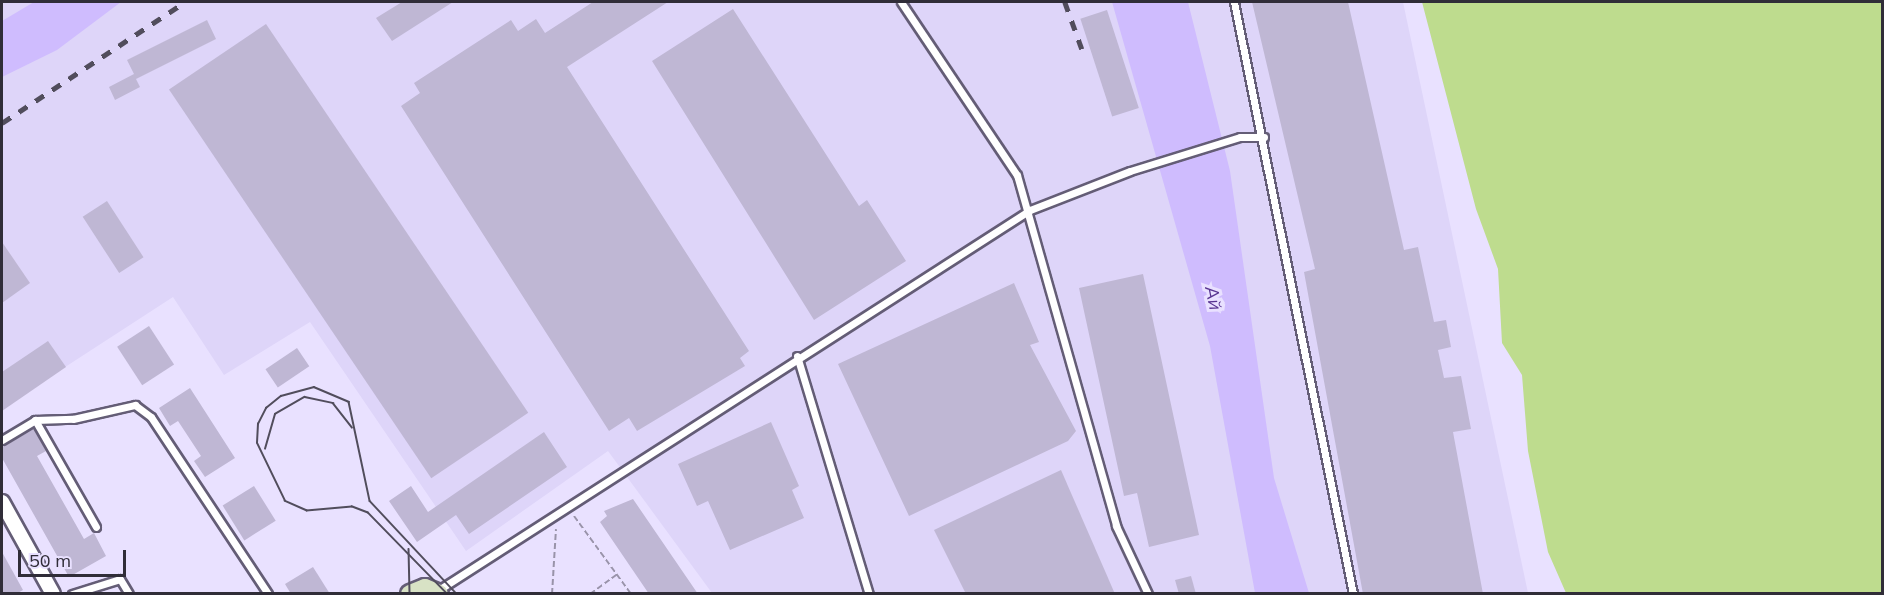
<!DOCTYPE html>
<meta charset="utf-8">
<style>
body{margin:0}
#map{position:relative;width:1884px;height:595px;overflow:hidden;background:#e9e1ff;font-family:Mulish,sans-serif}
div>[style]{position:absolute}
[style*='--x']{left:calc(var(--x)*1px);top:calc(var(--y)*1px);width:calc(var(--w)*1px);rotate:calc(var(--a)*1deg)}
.built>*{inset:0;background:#ded5f9}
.green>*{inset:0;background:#bedc8e}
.water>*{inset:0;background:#cfbcfe}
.building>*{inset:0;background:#bfb7d4;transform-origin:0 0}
.path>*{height:2px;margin-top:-1px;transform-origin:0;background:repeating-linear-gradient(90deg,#9993a9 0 6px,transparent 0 9px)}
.roads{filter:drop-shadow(2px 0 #645d76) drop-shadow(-2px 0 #645d76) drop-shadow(0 2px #645d76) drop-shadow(0 -2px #645d76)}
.lane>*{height:7px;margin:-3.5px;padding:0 3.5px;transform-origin:3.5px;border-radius:3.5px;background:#fff}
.street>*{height:14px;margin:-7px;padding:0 7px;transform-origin:7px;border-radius:7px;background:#fff}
.secondary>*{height:18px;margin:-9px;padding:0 9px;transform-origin:9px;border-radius:9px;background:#d8e2c5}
.tram>*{height:1.5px;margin:-0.75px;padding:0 0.75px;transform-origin:0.75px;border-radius:0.75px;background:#514d5c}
.rail>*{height:4.5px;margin-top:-2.25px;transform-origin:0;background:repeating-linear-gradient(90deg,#514d5c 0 10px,transparent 0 20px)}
span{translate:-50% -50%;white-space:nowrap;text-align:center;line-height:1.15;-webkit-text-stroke:6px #e9e1ff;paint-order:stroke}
.water-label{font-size:18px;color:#583491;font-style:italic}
.frame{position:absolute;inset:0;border:3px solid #302d38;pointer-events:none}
.scale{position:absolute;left:18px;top:550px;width:108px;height:27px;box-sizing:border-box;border:3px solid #302d38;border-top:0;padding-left:8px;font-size:18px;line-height:21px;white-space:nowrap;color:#302d38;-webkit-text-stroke:4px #e9e1ff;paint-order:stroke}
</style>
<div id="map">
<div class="built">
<i style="clip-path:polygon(2px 2px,1403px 2px,1528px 593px,712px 593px,608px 451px,466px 551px,310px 322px,224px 375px,173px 297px,2px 408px)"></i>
</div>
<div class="green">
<i style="clip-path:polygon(1422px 2px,1882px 2px,1882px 593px,1566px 593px,1548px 552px,1528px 451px,1522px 375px,1502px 343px,1498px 269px,1476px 209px)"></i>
</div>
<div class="water">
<i style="clip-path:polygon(34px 2px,121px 2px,57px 50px,2px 77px,2px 21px)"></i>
<i style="clip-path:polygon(1112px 2px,1188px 2px,1230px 171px,1274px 478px,1309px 593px,1255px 593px,1210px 346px)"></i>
</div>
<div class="building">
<i style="clip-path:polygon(402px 2px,453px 2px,392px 41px,376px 18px)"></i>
<i style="clip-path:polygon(593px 2px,668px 2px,567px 67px,749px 351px,740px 358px,745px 366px,637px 431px,629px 418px,609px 431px,401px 106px,420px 93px,414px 83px,511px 20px,518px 31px,536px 19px,545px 33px)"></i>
<i style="clip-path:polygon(1252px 2px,1348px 2px,1404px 250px,1418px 247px,1434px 322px,1446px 320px,1451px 347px,1438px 350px,1444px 378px,1461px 376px,1471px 429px,1453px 432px,1483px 594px,1363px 594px,1304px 272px,1315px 269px)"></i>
<i style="clip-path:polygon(733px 9px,859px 206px,867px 200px,906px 261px,814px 320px,652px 61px)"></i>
<i style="left:1107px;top:10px;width:103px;height:28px;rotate:72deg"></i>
<i style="clip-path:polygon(207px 20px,216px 39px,136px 79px,140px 87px,115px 100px,109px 87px,134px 74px,127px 60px)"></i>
<i style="left:266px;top:24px;width:469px;height:117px;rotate:56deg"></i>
<i style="left:107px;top:201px;width:67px;height:29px;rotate:57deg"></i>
<i style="clip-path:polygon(2px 242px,30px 283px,2px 303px)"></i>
<i style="clip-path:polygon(1143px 274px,1199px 535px,1149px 547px,1137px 493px,1124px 496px,1079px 288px)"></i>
<i style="clip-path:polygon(1014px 283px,1039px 342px,1030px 345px,1076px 431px,1068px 441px,909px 516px,838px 364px)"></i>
<i style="left:149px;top:326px;width:46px;height:38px;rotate:57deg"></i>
<i style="clip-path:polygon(48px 341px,66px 367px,2px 411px,2px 372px)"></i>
<i style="left:297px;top:348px;width:22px;height:38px;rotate:56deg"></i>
<i style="clip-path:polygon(190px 388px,235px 458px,205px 477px,194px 461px,201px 456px,178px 421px,170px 426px,159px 408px)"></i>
<i style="clip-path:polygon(771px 422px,799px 486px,792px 490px,804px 518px,730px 550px,708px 501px,697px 506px,678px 464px)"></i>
<i style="clip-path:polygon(34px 429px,46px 451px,37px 456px,84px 539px,94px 533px,106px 556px,69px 577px,2px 458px,2px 447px)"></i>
<i style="clip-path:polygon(544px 432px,567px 467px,469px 534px,456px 515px,417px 542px,389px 501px,411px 486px,428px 512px)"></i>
<i style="clip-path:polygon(1061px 470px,1115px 594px,966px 594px,934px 530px)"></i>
<i style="left:254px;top:486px;width:41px;height:37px;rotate:58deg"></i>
<i style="clip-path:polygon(633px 499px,698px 594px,649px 594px,600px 522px,607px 516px,604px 511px)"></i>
<i style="clip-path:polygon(2px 552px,23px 590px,16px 594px,2px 594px)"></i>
<i style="clip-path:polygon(313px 567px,330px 594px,291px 594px,285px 584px)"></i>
<i style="clip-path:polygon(1191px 576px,1196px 594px,1179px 594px,1175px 580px)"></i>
</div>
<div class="path">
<i style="--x:574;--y:516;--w:97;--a:53.8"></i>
<i style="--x:552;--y:594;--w:65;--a:-86.5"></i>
<i style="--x:590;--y:594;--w:34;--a:-36"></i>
</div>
<div class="roads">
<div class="lane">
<i style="--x:901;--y:2;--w:208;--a:56.2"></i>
<i style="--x:1017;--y:175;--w:365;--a:74.2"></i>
<i style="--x:1116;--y:526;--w:75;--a:64.8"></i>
<i style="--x:1234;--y:2;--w:604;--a:78.63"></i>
<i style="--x:797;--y:356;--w:249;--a:73.2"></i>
<i style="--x:35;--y:420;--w:123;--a:60.3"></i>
<i style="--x:2;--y:440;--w:39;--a:-31"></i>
<i style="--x:35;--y:420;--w:38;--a:-2"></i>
<i style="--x:73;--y:419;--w:64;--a:-12.7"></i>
<i style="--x:135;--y:405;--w:20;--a:37"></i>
<i style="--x:151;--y:417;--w:212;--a:56.5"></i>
<i style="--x:437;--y:591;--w:705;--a:-32.72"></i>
<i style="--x:1030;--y:210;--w:107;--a:-21.3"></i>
<i style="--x:1130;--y:171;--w:115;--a:-17.2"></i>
<i style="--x:1240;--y:137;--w:24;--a:0"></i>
<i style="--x:72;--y:594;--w:50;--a:-17.4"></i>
<i style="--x:120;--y:579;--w:17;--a:59"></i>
</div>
<div class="street">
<i style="--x:2;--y:502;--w:105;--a:61"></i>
</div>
<div class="secondary">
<i style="--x:410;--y:594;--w:16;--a:-22"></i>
<i style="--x:425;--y:588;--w:15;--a:23"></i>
</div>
</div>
<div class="tram">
<i style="--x:265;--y:449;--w:36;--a:-74"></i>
<i style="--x:275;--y:414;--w:34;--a:-30"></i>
<i style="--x:305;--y:397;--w:29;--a:12"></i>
<i style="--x:333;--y:403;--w:31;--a:52"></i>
<i style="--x:409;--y:549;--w:45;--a:88.7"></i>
<i style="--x:447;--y:594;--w:113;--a:-134.3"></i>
<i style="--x:368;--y:513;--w:17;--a:-159"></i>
<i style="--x:352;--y:507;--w:45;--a:174.9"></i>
<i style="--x:307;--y:511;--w:24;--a:-156"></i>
<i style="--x:285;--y:501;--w:64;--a:-115.8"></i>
<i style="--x:257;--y:443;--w:19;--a:-87"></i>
<i style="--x:258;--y:424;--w:18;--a:-63"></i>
<i style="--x:266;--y:408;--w:19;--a:-39"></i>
<i style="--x:281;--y:396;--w:34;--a:-15"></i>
<i style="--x:314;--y:387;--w:38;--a:23"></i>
<i style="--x:349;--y:402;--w:101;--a:78"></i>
<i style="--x:370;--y:501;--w:127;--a:46.9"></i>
</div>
<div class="rail">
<i style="--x:1065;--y:2;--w:50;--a:70.1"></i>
<i style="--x:2;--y:123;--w:219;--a:-33.5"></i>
</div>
<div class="water-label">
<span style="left:1213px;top:298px;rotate:78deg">Ай</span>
</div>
<div class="frame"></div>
<div class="scale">50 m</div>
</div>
